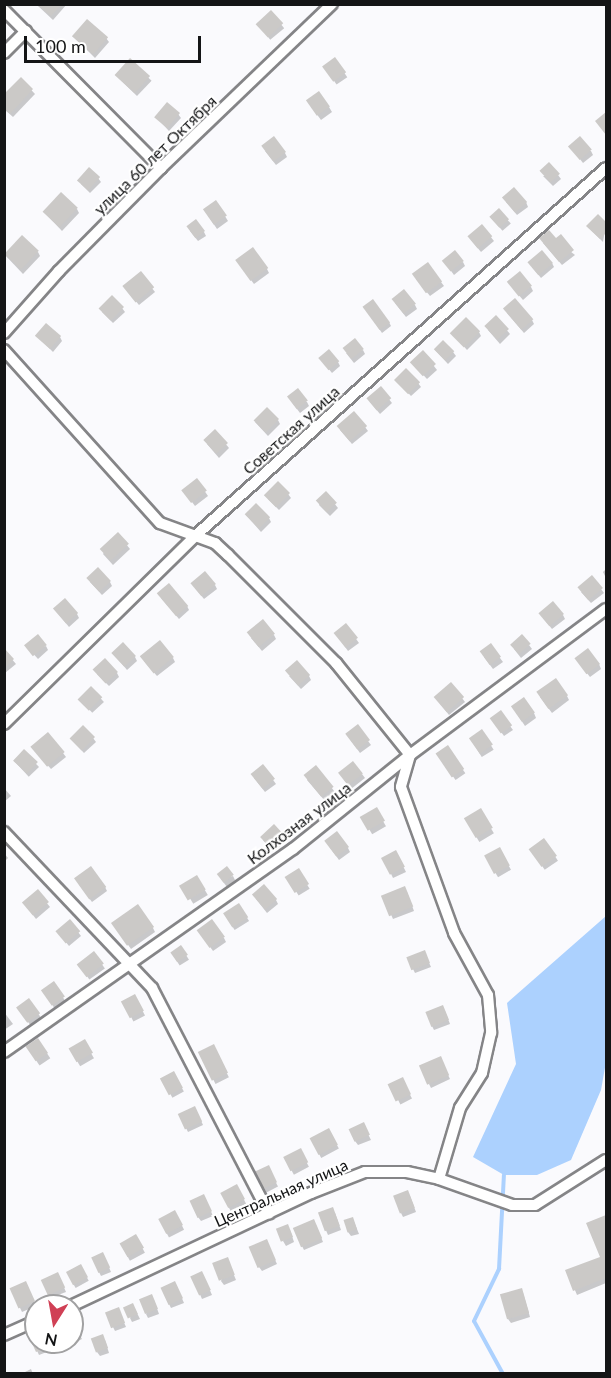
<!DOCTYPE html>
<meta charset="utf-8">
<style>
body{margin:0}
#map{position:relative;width:611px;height:1378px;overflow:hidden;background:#fafafd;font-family:Lato,sans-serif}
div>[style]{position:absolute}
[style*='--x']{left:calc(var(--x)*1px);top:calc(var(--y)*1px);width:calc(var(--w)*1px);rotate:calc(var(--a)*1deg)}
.water>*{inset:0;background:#acd1fe}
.shadow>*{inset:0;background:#0003;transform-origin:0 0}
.stream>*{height:4px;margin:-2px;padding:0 2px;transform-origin:2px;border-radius:2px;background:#acd1fe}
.building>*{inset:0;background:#cbc9c7;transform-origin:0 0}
.roads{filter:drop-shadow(2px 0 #858587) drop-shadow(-2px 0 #858587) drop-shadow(0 2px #858587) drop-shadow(0 -2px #858587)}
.street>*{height:10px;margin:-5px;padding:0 5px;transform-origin:5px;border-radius:5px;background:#fff}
span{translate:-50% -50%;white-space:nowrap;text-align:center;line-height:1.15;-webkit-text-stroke:4.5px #fff;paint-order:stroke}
.street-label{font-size:16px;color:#141516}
.frame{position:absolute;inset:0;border:6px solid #141516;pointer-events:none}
.north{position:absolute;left:24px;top:1294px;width:60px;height:60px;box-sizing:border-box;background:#fff;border:2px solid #a1a1a2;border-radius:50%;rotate:191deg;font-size:16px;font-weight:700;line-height:24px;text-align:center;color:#141516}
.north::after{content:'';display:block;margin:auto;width:21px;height:27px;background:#d04055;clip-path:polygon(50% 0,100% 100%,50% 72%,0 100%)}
.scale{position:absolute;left:24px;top:36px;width:177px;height:27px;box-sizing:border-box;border:3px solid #141516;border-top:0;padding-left:8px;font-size:18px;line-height:21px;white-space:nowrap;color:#141516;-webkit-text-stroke:4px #fff;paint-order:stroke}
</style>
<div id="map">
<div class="water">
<i style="clip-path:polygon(606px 916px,606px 1062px,601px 1090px,571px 1160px,537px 1175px,504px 1175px,473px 1157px,516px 1064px,507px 1003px)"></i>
</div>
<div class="shadow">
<i style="clip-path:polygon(36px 4px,67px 4px,53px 20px)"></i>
<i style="left:271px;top:12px;width:21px;height:18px;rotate:51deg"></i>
<i style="clip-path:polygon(74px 37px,106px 38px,109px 42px,95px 58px)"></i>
<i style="left:335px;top:59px;width:22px;height:13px;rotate:56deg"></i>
<i style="left:130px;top:60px;width:30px;height:21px;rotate:44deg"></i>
<i style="clip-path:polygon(21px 79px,35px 94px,13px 117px,4px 109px)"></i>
<i style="clip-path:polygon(310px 105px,329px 107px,332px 112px,321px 120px)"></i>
<i style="clip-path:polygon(178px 114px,181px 118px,169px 131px,156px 117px)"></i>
<i style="clip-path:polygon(573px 150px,591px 151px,593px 155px,583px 163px)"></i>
<i style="clip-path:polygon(265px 151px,285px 153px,287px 157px,276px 165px)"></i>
<i style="clip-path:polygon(558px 175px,561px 179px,553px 186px,543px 176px)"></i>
<i style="clip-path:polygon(98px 178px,101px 182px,90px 193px,81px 184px)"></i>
<i style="clip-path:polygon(216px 202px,228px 221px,217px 229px,207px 214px)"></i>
<i style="clip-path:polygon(506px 202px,526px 202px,528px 207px,517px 215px)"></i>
<i style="clip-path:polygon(77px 209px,79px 213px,62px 231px,44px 212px)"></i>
<i style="left:499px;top:210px;width:18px;height:11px;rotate:49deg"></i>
<i style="clip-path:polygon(598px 216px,606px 224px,603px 242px,591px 230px)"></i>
<i style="clip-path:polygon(482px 226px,494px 241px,481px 252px,471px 240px)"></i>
<i style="clip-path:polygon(190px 231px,204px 232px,206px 236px,198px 241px)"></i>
<i style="clip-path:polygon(556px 240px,575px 255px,562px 265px,543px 243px)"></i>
<i style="clip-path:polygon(38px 252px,40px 256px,23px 274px,5px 255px)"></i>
<i style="clip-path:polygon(463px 262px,465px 266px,454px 275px,446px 264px)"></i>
<i style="clip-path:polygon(552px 263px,554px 267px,541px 278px,532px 267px)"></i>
<i style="clip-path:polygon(239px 264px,267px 269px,269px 273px,254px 284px)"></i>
<i style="clip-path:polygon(141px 274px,155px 292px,139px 305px,127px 291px)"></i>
<i style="clip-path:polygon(416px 279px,441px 282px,444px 286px,430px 296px)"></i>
<i style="clip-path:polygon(511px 286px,531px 287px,533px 291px,523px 300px)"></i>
<i style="clip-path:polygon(395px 303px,415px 305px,417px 309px,406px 317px)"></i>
<i style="clip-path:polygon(122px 308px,125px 312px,113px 323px,102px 312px)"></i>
<i style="clip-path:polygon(367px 311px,389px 322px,391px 326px,382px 333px)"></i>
<i style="clip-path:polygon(507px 313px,532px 320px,534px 324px,524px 333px)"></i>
<i style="clip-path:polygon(496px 317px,510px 334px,500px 344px,488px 330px)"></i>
<i style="clip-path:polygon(479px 332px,481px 336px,467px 350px,452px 333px)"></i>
<i style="clip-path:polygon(37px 336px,60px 337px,62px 341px,53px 352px)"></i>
<i style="clip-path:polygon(363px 350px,365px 354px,354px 363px,346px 353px)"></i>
<i style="clip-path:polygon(435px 350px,453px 352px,456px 356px,448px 364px)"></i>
<i style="clip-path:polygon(423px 352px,437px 370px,427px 379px,415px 366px)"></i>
<i style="clip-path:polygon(323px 362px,338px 362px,340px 366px,332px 373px)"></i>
<i style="clip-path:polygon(396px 380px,418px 383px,421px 387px,411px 396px)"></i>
<i style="clip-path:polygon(380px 388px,392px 403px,380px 414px,370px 402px)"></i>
<i style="clip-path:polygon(291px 401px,307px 402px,309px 406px,300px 413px)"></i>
<i style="clip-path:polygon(278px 420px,280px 424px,268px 436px,255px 422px)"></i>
<i style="clip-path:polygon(365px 427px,368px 431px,352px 444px,340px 430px)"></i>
<i style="clip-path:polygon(215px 431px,229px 448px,219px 458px,207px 444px)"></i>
<i style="clip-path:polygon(197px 480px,208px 496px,195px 506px,186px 494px)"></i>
<i style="clip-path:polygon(326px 493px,338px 508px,330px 516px,319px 505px)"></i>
<i style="clip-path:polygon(288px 494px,291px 498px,279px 510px,268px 499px)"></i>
<i style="clip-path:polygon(246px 515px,269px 518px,271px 522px,261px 532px)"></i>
<i style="clip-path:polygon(118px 534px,130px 549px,113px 565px,103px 554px)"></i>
<i style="clip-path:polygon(606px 569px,606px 578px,603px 572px)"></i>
<i style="clip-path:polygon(90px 582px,110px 582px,112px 586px,102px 595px)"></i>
<i style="clip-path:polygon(215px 585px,217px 589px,204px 599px,195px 588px)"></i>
<i style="clip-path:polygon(601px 589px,604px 593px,591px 603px,581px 592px)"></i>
<i style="clip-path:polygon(161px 598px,187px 606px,189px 610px,179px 619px)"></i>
<i style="clip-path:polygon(55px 610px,77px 614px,79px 618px,69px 627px)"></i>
<i style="clip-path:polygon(563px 615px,565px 619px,552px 629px,543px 618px)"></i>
<i style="clip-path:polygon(346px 625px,359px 643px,348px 651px,338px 637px)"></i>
<i style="clip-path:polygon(274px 635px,276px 639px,262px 651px,251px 638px)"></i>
<i style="clip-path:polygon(529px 645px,532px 649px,521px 658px,514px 649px)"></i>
<i style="clip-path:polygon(46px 646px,48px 650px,38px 659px,30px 650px)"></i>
<i style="clip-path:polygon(491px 646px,503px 662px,493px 669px,484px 657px)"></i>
<i style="clip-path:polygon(4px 650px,16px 664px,5px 673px,4px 672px)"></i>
<i style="clip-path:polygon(113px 653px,135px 657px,137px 661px,127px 670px)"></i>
<i style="clip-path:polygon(173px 658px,175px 662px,157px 676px,144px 661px)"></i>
<i style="clip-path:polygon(579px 663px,599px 664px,601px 669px,590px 677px)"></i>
<i style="clip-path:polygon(117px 673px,119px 677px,109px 686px,97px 674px)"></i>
<i style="clip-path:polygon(289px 676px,309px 676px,311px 680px,301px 689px)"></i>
<i style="left:91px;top:688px;width:19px;height:16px;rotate:47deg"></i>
<i style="clip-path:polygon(567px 696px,569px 700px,552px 713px,540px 697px)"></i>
<i style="clip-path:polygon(462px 698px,465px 702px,449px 715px,438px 701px)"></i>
<i style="clip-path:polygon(515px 711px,534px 713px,536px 718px,525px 726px)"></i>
<i style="clip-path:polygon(494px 722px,510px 726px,513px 730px,504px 736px)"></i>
<i style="left:482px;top:731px;width:22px;height:14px;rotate:58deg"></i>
<i style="clip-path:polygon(93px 738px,96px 742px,84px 753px,71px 739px)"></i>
<i style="clip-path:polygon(349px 738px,368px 741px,371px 745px,360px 753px)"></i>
<i style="left:447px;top:747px;width:32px;height:12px;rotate:55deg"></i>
<i style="left:24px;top:751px;width:22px;height:14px;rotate:47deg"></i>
<i style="clip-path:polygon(35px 751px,63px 753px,66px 757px,51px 769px)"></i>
<i style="clip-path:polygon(263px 766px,276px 784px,265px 792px,254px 778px)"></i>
<i style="clip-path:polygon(315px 767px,335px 792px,325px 801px,307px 780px)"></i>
<i style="clip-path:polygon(362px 774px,365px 778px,351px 789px,342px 777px)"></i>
<i style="clip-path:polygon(4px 788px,11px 796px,4px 802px)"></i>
<i style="left:376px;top:809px;width:20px;height:16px;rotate:60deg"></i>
<i style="left:480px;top:810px;width:27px;height:17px;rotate:59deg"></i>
<i style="clip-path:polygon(283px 837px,286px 841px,273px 852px,263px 840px)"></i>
<i style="left:544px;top:840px;width:25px;height:16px;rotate:56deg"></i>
<i style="clip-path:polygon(328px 845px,348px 848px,350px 852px,339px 860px)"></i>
<i style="left:499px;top:849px;width:24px;height:15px;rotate:60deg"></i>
<i style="clip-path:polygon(4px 853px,8px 858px,4px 862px)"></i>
<i style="clip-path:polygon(398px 856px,406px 872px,393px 878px,383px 857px)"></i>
<i style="left:298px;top:870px;width:22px;height:13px;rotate:58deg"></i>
<i style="clip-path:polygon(233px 876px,235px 880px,227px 887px,221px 879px)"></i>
<i style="left:197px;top:877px;width:21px;height:17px;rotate:59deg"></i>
<i style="clip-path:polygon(78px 883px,105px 887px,107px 891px,92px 902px)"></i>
<i style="clip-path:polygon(37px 891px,50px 907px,36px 919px,26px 906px)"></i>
<i style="clip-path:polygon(407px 892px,414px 911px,393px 919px,383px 896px)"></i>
<i style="clip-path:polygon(256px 899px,276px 900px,278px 904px,267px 913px)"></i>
<i style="left:239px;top:905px;width:19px;height:17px;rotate:58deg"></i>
<i style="clip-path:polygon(116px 928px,153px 928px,155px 932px,131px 949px)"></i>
<i style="clip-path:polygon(78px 932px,81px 936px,69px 946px,60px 935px)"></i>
<i style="clip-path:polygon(201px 934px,224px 938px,226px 942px,213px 951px)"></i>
<i style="left:181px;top:947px;width:15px;height:11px;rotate:58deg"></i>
<i style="left:94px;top:953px;width:19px;height:19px;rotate:55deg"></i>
<i style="clip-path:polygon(426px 956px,431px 967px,415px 973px,413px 969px)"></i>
<i style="left:54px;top:983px;width:22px;height:13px;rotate:58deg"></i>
<i style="left:135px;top:996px;width:22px;height:13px;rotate:63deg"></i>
<i style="left:29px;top:1000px;width:22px;height:13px;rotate:56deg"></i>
<i style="clip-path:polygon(445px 1011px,450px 1024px,434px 1030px,432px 1026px)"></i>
<i style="clip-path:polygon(4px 1012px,13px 1024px,4px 1030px)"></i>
<i style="left:38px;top:1040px;width:22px;height:13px;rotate:56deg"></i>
<i style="left:84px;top:1041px;width:20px;height:16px;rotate:60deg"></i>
<i style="left:213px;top:1046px;width:35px;height:15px;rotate:63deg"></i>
<i style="clip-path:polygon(442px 1062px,450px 1079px,431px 1088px,429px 1084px)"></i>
<i style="left:174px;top:1073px;width:21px;height:13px;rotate:62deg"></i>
<i style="left:402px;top:1079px;width:22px;height:13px;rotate:63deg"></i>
<i style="clip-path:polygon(197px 1112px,203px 1125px,188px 1132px,186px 1128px)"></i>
<i style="clip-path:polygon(365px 1128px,371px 1140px,358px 1145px,355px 1141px)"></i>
<i style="left:329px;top:1130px;width:21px;height:20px;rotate:62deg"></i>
<i style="left:300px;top:1150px;width:19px;height:17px;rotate:62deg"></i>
<i style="left:268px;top:1167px;width:22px;height:13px;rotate:63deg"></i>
<i style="left:237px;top:1186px;width:20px;height:17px;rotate:63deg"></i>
<i style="clip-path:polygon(410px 1196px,416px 1212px,403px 1217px,401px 1213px)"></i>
<i style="clip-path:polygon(206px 1200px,213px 1216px,201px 1221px,198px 1217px)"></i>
<i style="left:175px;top:1212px;width:20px;height:17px;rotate:63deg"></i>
<i style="clip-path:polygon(335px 1213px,341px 1230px,328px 1235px,319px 1214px)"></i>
<i style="clip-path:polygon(606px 1217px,606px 1283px,577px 1295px,567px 1271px,602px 1258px,588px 1224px)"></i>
<i style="clip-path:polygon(353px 1219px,359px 1234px,351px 1236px,348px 1232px)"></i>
<i style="clip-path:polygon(316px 1225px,323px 1242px,304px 1250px,302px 1246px)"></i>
<i style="clip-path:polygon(290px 1230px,294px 1242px,286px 1246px,283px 1241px)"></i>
<i style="left:136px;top:1236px;width:19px;height:17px;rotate:62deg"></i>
<i style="clip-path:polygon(268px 1245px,277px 1264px,262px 1271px,259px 1267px)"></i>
<i style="clip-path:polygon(105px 1258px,111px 1272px,101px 1276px,99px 1272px)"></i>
<i style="clip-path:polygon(229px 1263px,236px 1280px,224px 1285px,221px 1281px)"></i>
<i style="left:80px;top:1265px;width:18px;height:15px;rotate:61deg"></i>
<i style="clip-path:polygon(192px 1276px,204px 1277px,212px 1295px,202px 1299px)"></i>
<i style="clip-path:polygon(60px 1278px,66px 1292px,50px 1298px,48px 1294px)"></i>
<i style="clip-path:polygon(28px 1287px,36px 1306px,22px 1312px,11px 1289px)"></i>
<i style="clip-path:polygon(177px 1287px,184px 1303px,171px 1308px,169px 1304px)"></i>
<i style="clip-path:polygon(523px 1293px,530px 1317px,511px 1323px,508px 1319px)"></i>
<i style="clip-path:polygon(154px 1300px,159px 1314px,148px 1318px,146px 1314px)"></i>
<i style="clip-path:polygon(135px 1309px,140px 1319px,132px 1322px,130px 1318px)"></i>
<i style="clip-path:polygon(120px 1313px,126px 1327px,115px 1331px,113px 1327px)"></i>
<i style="clip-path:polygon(72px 1322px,82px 1339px,68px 1346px,65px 1342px,72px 1342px)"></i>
<i style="clip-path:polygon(36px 1338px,36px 1342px,49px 1342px,52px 1350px,39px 1355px,32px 1340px)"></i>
<i style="clip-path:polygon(105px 1340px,109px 1353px,100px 1356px,97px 1352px)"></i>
<i style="clip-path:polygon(31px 1369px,33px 1374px,21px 1374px)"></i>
</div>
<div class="stream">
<i style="--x:503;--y:1374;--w:60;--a:-118.7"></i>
<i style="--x:474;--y:1321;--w:58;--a:-64.3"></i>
<i style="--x:499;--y:1269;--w:94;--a:-87"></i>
</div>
<div class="building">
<i style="clip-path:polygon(37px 5px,61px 5px,51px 16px)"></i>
<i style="left:271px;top:10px;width:18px;height:21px;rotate:47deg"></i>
<i style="left:87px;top:19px;width:28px;height:23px;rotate:41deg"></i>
<i style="left:335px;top:57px;width:19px;height:16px;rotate:54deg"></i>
<i style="left:130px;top:58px;width:27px;height:23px;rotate:42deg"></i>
<i style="clip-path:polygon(21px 77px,33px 89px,10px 114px,4px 109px,4px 94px)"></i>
<i style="left:319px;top:91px;width:19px;height:16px;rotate:55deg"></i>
<i style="left:167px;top:102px;width:17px;height:20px;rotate:40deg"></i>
<i style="clip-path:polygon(606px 112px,606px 135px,595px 121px)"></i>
<i style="left:274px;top:136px;width:20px;height:16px;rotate:53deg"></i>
<i style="left:580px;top:136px;width:18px;height:16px;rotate:49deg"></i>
<i style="left:549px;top:162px;width:16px;height:13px;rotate:47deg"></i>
<i style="left:89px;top:167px;width:15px;height:18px;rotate:42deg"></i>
<i style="left:514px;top:187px;width:20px;height:16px;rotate:49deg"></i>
<i style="left:61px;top:192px;width:23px;height:27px;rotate:43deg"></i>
<i style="left:216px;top:200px;width:19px;height:16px;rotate:55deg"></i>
<i style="left:499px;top:208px;width:15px;height:13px;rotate:48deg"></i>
<i style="clip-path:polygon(598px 214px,606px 222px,606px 233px,600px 239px,586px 226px)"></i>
<i style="left:196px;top:219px;width:15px;height:12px;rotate:53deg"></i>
<i style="left:482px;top:224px;width:16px;height:19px;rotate:50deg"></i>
<i style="clip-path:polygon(549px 230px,556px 238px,561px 234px,574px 250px,559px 262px,539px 238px)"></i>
<i style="left:22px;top:235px;width:23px;height:26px;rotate:43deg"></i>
<i style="left:253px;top:247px;width:26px;height:22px;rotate:54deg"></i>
<i style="left:455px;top:250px;width:14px;height:17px;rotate:51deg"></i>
<i style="left:542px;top:250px;width:17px;height:19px;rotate:50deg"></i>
<i style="left:428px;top:262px;width:24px;height:20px;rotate:54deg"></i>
<i style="left:141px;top:271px;width:21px;height:24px;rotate:51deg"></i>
<i style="left:520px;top:271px;width:19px;height:17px;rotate:51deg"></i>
<i style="left:404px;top:289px;width:19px;height:16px;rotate:51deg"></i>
<i style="left:112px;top:295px;width:17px;height:19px;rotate:45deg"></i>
<i style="left:515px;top:298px;width:28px;height:16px;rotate:49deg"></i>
<i style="left:373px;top:299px;width:29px;height:13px;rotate:54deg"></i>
<i style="left:496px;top:315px;width:19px;height:16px;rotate:47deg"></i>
<i style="left:466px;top:317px;width:20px;height:23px;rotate:45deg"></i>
<i style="left:46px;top:323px;width:20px;height:17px;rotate:41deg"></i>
<i style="left:355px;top:338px;width:14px;height:16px;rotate:51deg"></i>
<i style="left:443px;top:340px;width:16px;height:13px;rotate:45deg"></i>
<i style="left:329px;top:349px;width:16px;height:14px;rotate:50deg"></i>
<i style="left:423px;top:350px;width:19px;height:18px;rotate:47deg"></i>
<i style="left:406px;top:368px;width:20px;height:17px;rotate:45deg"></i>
<i style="left:381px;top:386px;width:16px;height:19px;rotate:50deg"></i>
<i style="left:298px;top:388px;width:16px;height:14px;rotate:52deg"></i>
<i style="left:267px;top:407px;width:17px;height:19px;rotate:45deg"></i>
<i style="left:354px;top:411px;width:20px;height:23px;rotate:49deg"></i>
<i style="left:215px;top:429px;width:19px;height:16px;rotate:47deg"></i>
<i style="left:197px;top:478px;width:16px;height:20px;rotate:52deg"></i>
<i style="left:278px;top:481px;width:17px;height:20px;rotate:45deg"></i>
<i style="left:326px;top:491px;width:16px;height:14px;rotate:47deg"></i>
<i style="left:256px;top:503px;width:20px;height:16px;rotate:45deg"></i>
<i style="left:118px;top:532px;width:16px;height:25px;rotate:47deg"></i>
<i style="left:98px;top:567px;width:19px;height:16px;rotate:47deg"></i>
<i style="left:205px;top:571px;width:17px;height:19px;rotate:50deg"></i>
<i style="left:592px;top:575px;width:17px;height:19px;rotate:50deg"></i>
<i style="left:169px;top:583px;width:30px;height:16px;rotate:50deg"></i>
<i style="left:65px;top:598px;width:20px;height:16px;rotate:49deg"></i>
<i style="left:553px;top:601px;width:17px;height:19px;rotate:50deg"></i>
<i style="left:263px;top:619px;width:19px;height:21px;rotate:51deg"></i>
<i style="left:346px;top:623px;width:19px;height:16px;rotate:51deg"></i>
<i style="left:38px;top:634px;width:14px;height:18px;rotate:51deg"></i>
<i style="left:522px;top:634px;width:13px;height:16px;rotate:48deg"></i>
<i style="left:160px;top:640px;width:22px;height:26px;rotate:51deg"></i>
<i style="left:123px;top:642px;width:19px;height:16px;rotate:47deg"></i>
<i style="left:491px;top:643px;width:17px;height:14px;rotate:54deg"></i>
<i style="clip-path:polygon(4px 648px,14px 659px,4px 668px)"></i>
<i style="left:588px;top:648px;width:20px;height:17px;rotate:53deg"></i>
<i style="left:105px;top:658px;width:19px;height:17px;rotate:47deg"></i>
<i style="left:297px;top:660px;width:20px;height:16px;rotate:49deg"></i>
<i style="left:556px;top:678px;width:21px;height:24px;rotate:55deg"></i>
<i style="left:451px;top:682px;width:20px;height:23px;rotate:49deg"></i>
<i style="left:91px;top:686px;width:16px;height:19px;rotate:45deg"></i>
<i style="left:524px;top:697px;width:19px;height:16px;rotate:55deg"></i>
<i style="left:501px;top:710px;width:19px;height:14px;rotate:54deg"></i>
<i style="left:358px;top:724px;width:20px;height:16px;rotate:53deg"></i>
<i style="left:83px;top:725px;width:17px;height:19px;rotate:45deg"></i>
<i style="left:482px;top:729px;width:19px;height:16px;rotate:55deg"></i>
<i style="left:48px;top:732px;width:26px;height:23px;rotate:50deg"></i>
<i style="left:448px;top:745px;width:29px;height:15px;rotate:56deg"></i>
<i style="left:24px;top:749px;width:19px;height:16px;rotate:43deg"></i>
<i style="left:353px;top:761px;width:16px;height:19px;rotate:52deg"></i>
<i style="left:263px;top:764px;width:19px;height:16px;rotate:51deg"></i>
<i style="left:316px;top:765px;width:28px;height:16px;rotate:51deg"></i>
<i style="left:377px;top:807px;width:16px;height:20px;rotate:60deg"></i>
<i style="left:481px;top:808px;width:23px;height:20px;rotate:59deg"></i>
<i style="left:274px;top:824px;width:16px;height:19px;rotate:47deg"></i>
<i style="left:337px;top:831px;width:20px;height:16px;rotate:53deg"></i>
<i style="left:544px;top:838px;width:22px;height:19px;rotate:54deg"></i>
<i style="left:500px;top:847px;width:21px;height:18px;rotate:62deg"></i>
<i style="left:396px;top:850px;width:19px;height:17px;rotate:62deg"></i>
<i style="left:91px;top:866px;width:26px;height:21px;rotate:54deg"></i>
<i style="left:227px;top:866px;width:11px;height:13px;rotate:52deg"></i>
<i style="left:299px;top:868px;width:19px;height:17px;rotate:58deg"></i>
<i style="left:197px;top:875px;width:17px;height:21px;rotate:59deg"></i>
<i style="left:264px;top:884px;width:20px;height:16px;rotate:49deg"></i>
<i style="left:405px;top:886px;width:22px;height:26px;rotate:68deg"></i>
<i style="left:38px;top:889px;width:17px;height:21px;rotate:50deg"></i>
<i style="left:239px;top:903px;width:17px;height:19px;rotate:57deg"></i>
<i style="left:138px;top:904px;width:28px;height:33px;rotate:55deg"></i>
<i style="left:70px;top:919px;width:16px;height:19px;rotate:50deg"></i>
<i style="left:212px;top:919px;width:22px;height:19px;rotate:54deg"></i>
<i style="left:181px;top:945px;width:12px;height:13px;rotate:55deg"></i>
<i style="left:425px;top:950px;width:14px;height:20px;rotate:69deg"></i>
<i style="left:94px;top:951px;width:16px;height:22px;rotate:52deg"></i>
<i style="left:54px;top:981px;width:19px;height:16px;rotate:55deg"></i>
<i style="left:135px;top:994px;width:19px;height:16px;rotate:62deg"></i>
<i style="left:29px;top:998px;width:19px;height:16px;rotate:54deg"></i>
<i style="left:443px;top:1005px;width:16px;height:19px;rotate:68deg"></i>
<i style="left:38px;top:1038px;width:18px;height:15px;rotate:56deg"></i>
<i style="left:85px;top:1039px;width:16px;height:19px;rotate:60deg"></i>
<i style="left:214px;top:1044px;width:32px;height:18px;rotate:64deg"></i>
<i style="left:441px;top:1056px;width:21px;height:24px;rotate:67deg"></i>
<i style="left:174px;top:1071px;width:19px;height:16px;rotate:62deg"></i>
<i style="left:403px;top:1077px;width:19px;height:17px;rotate:65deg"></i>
<i style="left:195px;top:1106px;width:17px;height:19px;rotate:65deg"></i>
<i style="left:364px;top:1122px;width:14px;height:17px;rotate:65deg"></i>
<i style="left:329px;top:1128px;width:19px;height:22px;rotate:62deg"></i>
<i style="left:301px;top:1148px;width:16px;height:20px;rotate:63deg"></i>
<i style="left:269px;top:1165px;width:19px;height:17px;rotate:65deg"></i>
<i style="left:237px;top:1184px;width:17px;height:19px;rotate:62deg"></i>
<i style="left:408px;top:1190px;width:19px;height:16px;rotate:69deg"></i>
<i style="left:204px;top:1194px;width:19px;height:16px;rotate:65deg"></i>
<i style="left:333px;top:1207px;width:20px;height:16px;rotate:70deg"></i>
<i style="left:175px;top:1210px;width:17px;height:19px;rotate:62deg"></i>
<i style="clip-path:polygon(606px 1215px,606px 1278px,573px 1291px,565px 1270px,600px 1257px,586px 1223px)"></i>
<i style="left:353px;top:1217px;width:13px;height:10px;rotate:72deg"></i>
<i style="left:314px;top:1219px;width:21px;height:23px;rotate:67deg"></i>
<i style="left:288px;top:1224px;width:14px;height:13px;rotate:69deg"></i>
<i style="left:136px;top:1234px;width:16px;height:19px;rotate:60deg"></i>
<i style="left:267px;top:1239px;width:23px;height:20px;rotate:67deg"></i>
<i style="left:103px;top:1252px;width:17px;height:13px;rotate:65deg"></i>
<i style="left:228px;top:1257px;width:19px;height:17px;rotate:69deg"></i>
<i style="left:81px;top:1264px;width:15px;height:17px;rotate:62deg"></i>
<i style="left:202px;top:1271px;width:21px;height:13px;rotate:65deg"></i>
<i style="left:58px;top:1272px;width:17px;height:19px;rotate:65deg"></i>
<i style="left:26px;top:1281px;width:22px;height:18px;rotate:66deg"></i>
<i style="left:175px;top:1281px;width:19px;height:16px;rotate:65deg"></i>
<i style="left:522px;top:1288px;width:26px;height:23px;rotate:74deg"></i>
<i style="left:152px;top:1294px;width:16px;height:14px;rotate:68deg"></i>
<i style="left:133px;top:1303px;width:12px;height:11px;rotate:66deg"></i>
<i style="left:119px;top:1307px;width:17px;height:15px;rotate:69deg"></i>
<i style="clip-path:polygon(74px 1320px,81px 1335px,72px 1339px,72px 1321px)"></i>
<i style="left:103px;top:1334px;width:15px;height:13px;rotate:70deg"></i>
<i style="clip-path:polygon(36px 1337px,36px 1342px,49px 1342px,51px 1346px,36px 1352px,30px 1339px)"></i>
</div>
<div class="roads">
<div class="street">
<i style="--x:4;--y:10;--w:223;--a:45.2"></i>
<i style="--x:4;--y:53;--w:31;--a:-45"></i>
<i style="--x:4;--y:333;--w:83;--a:-48.4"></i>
<i style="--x:59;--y:271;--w:145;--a:-45.3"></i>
<i style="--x:161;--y:168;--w:237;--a:-43.8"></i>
<i style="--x:4;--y:350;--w:233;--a:48"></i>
<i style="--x:160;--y:523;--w:59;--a:20"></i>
<i style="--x:215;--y:543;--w:18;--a:43"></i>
<i style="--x:228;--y:555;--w:153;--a:45"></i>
<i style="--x:336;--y:663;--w:118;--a:51.2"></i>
<i style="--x:410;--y:755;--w:33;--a:106"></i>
<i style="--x:401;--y:787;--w:155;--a:70"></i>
<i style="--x:454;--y:933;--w:71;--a:61.3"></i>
<i style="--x:488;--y:995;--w:38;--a:85"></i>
<i style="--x:491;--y:1033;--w:41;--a:102.7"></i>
<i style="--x:482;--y:1073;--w:41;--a:122.2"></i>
<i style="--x:460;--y:1108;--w:74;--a:106.5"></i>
<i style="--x:4;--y:724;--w:267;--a:-44.5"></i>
<i style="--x:194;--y:537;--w:553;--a:-41.85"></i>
<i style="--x:4;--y:832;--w:215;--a:46.5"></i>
<i style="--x:152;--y:988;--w:254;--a:62.6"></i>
<i style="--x:4;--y:1052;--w:353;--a:-35.1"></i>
<i style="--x:293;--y:849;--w:150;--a:-38.8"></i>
<i style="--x:410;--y:755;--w:244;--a:-36.7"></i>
<i style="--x:71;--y:1306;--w:265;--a:-25.2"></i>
<i style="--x:311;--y:1193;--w:58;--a:-21.3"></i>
<i style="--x:365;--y:1172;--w:42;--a:0"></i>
<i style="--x:407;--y:1172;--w:33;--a:12"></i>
<i style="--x:439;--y:1179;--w:77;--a:19.6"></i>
<i style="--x:512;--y:1205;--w:23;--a:0"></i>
<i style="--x:535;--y:1205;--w:84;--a:-32.4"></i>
<i style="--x:4;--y:1335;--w:35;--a:-24"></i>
</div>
</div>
<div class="street-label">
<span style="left:155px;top:155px;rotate:-44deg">улица 60 лет Октября</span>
<span style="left:291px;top:430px;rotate:-42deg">Советская улица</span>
<span style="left:299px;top:823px;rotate:-37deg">Колхозная улица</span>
<span style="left:281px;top:1193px;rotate:-24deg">Центральная улица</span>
</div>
<div class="frame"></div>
<div class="north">N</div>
<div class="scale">100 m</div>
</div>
